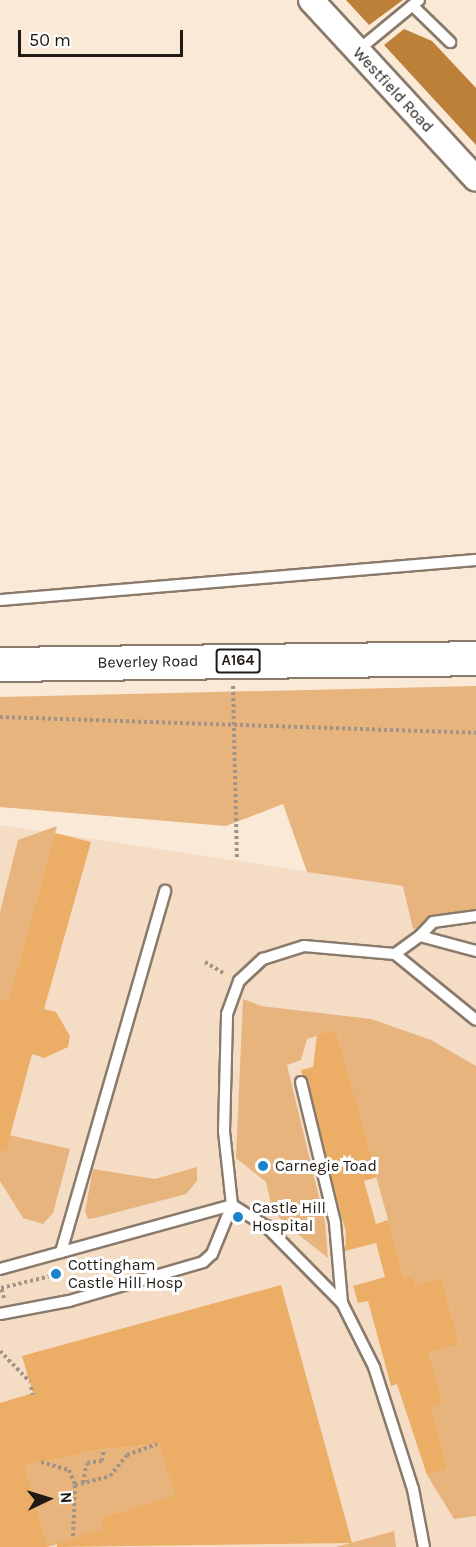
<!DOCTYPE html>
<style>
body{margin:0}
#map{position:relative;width:476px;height:1547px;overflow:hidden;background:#fae9d7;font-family:Karla,sans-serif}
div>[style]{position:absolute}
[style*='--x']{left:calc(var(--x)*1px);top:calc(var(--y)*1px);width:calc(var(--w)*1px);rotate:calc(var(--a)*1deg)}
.built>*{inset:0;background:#f4dcc5}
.green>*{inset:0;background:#e8b47e}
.water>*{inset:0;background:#bd8039}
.building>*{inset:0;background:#ecad67}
.path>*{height:4px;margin-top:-2px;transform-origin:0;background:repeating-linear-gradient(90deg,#a19487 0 3px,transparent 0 6px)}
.roads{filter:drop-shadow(2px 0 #8a7a6b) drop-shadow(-2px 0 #8a7a6b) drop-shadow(0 2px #8a7a6b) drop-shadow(0 -2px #8a7a6b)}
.service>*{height:10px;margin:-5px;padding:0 5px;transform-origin:5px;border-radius:5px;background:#fff}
.tertiary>*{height:24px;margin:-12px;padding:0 12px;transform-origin:12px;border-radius:12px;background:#fff}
.trunk>*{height:33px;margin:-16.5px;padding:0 16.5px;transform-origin:16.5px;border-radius:16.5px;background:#fff}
.dots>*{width:16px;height:16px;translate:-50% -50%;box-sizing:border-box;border:3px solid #fff;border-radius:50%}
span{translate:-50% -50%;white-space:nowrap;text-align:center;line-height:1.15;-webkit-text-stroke:6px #fff;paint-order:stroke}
.shield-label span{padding:2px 4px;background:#fff;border:2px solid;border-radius:4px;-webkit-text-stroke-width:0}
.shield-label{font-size:15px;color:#201a14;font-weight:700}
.street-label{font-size:16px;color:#201a14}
.poi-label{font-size:16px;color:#201a14}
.left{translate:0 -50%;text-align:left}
.north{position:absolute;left:18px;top:1469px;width:60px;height:60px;-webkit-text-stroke:4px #fff;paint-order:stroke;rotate:86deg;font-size:16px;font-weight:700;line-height:24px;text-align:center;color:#201a14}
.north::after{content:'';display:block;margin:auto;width:21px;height:27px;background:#201a14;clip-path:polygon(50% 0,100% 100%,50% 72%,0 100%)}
.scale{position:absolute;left:18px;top:30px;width:165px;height:27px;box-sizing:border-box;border:3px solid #201a14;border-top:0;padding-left:8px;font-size:18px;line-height:21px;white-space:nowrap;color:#201a14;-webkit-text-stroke:4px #fff;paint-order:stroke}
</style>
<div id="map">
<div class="built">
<i style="clip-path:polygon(0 825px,403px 886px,476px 875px,476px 1547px,0 1547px)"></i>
</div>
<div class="green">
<i style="clip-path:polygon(476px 686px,476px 919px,413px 929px,403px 886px,307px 872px,283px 804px,226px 826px,0 807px,0 697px)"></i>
<i style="clip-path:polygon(57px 826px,8px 1001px,0 998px,0 912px,18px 840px)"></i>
<i style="clip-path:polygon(243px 999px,261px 1006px,371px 1019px,431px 1040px,476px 1066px,476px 1516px,454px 1519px,427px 1475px,448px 1469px,430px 1408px,443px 1404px,429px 1353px,459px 1344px,442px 1278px,416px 1285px,413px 1276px,404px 1278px,336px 1030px,307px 1039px,301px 1060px,287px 1065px,325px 1222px,328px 1258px,284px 1223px,272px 1208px,266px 1182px,236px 1158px)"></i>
<i style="clip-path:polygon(0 1133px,70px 1149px,53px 1213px,43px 1224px,23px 1218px,0 1181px)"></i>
<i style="clip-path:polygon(197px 1167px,197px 1181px,186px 1194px,95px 1218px,88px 1219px,85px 1211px,93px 1169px,155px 1179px)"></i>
<i style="clip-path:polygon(159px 1444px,180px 1494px,100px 1518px,103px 1529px,48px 1547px,25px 1466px,104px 1449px)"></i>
<i style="clip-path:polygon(394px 1531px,396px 1547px,336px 1547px)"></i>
</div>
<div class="water">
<i style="clip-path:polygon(346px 0,403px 0,369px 25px)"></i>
<i style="clip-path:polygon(404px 29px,432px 41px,476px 88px,476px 145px,384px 45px)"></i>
</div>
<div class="building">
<i style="clip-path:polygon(55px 833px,91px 842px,44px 1009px,56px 1012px,70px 1036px,68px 1047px,44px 1058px,32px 1054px,6px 1151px,0 1150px,0 998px,8px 1001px)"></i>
<i style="clip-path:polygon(336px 1030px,377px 1177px,364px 1181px,376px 1224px,388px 1220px,404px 1278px,413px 1276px,416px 1285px,442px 1278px,459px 1344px,429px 1353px,443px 1404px,431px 1408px,448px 1469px,427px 1475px,397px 1384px,391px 1386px,368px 1301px,358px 1303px,353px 1286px,385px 1277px,376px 1243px,345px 1251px,346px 1232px,301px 1070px,313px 1067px,317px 1035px)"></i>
<i style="clip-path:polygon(281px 1285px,352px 1543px,57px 1547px,57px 1543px,103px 1529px,100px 1518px,175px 1495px,159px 1444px,104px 1449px,25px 1466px,48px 1547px,0 1547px,0 1403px,33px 1393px,22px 1356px)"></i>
</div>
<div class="path">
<i style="--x:233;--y:686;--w:171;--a:88.7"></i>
<i style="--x:0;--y:717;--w:476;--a:1.9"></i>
<i style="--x:205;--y:962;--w:23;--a:31"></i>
<i style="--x:4;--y:1298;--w:10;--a:-107"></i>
<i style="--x:1;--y:1288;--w:51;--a:-13.5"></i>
<i style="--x:0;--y:1351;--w:43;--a:45.9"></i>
<i style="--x:31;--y:1387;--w:8;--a:76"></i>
<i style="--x:41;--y:1462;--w:29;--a:16"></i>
<i style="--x:69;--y:1470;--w:16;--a:68"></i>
<i style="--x:75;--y:1485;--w:53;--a:92.2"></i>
<i style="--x:83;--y:1483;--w:20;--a:-79"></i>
<i style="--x:87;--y:1463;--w:15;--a:-8"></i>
<i style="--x:102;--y:1461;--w:12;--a:-81"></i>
<i style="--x:75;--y:1485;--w:36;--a:-14"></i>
<i style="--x:110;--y:1476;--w:27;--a:-51"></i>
<i style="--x:127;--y:1455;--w:32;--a:-20"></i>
</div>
<div class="roads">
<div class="service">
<i style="--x:413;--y:6;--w:52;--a:44.2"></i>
<i style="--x:357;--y:51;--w:80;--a:-39.4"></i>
<i style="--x:0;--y:600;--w:478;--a:-4.8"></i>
<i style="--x:420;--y:936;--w:19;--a:-47"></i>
<i style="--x:433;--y:922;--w:43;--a:-7.9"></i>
<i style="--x:395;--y:954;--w:31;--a:-36"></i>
<i style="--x:420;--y:936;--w:58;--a:15"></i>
<i style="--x:301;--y:1082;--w:145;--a:76.4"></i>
<i style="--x:335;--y:1223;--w:80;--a:85"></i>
<i style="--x:342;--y:1303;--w:72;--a:63.4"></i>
<i style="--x:374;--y:1367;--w:128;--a:72.3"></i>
<i style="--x:413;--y:1489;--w:59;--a:79.3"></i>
<i style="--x:61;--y:1252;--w:376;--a:-73.9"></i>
<i style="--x:0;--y:1269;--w:241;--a:-15.4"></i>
<i style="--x:232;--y:1205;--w:40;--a:32"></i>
<i style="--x:266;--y:1226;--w:108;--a:45.4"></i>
<i style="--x:0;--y:1314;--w:70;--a:-10.7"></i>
<i style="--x:69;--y:1301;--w:140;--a:-16.2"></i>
<i style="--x:203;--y:1262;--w:12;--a:-42"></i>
<i style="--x:212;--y:1254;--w:53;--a:-67.8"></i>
<i style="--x:232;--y:1205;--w:74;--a:-96.2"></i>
<i style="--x:224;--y:1131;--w:117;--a:-88.5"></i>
<i style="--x:227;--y:1014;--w:35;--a:-70"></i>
<i style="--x:239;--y:981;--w:33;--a:-43"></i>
<i style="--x:263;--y:959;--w:43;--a:-17.6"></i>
<i style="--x:304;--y:946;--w:91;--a:5"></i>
<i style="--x:395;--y:954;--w:104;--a:39.2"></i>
</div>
<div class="tertiary">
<i style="--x:311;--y:0;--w:243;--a:47.3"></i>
</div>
<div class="trunk">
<i style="--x:0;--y:664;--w:476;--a:-0.7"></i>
</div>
</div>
<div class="dots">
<i style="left:263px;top:1166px;background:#1b82cd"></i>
<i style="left:238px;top:1217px;background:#1b82cd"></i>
<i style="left:56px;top:1274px;background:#1b82cd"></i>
</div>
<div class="shield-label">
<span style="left:238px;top:661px">A164</span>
</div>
<div class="street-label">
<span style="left:393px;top:90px;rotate:47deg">Westfield Road</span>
<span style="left:148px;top:662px;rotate:-1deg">Beverley Road</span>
</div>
<div class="poi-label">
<span class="left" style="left:275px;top:1166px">Carnegie Toad</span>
<span class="left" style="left:252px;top:1217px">Castle Hill<br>Hospital</span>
<span class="left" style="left:68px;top:1274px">Cottingham<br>Castle Hill Hosp</span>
</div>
<div class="north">N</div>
<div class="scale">50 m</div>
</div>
